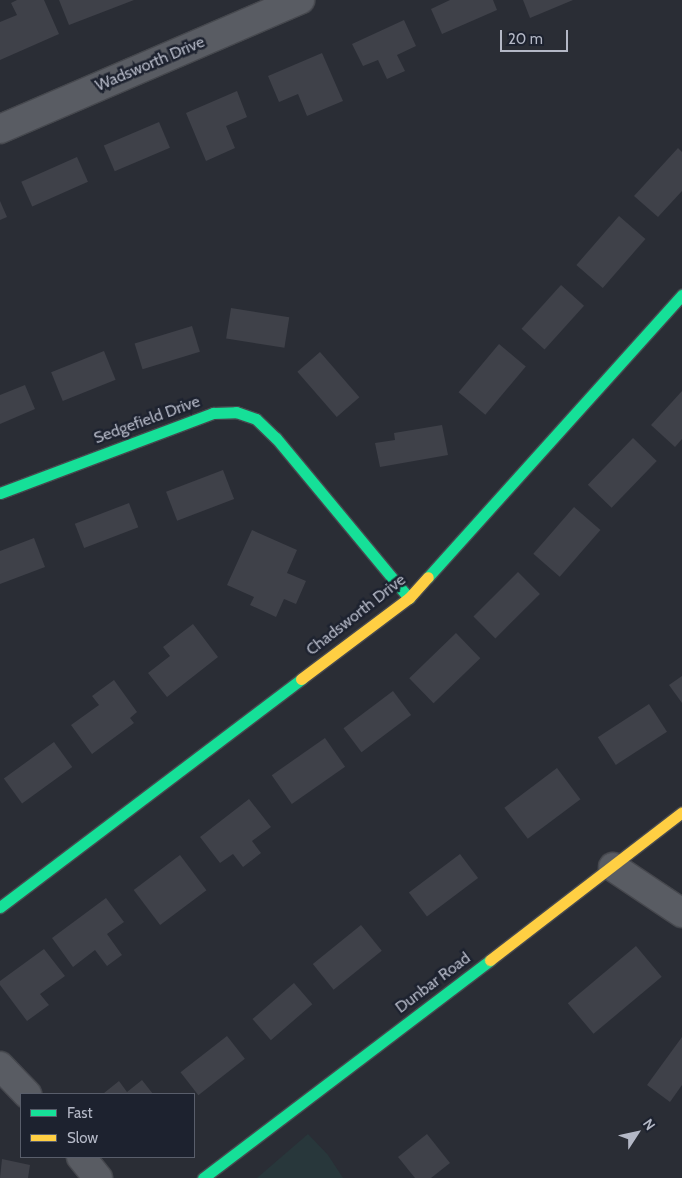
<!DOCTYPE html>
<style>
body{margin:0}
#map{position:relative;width:682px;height:1178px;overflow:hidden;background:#2a2d35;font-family:Cabin,sans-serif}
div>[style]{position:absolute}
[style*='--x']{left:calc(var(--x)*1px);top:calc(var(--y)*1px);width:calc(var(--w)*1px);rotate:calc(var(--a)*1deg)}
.green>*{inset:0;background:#28373b}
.building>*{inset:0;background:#3f4149;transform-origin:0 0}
.roads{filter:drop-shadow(1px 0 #46484e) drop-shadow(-1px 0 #46484e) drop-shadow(0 1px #46484e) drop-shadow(0 -1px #46484e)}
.street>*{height:28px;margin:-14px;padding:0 14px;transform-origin:14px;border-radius:14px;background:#595c63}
.fast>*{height:11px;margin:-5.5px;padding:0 5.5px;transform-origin:5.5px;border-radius:5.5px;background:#16e098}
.slow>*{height:11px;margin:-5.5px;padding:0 5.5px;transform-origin:5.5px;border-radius:5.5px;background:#ffcf43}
span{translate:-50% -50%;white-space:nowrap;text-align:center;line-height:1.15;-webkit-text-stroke:5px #1d222f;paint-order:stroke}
.street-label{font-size:16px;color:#b4b8c6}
.legend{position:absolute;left:20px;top:1093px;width:175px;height:65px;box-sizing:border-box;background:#1d222f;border:1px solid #595e6b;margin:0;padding:6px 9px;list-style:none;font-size:15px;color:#b4b8c6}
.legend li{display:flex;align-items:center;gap:10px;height:25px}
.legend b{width:25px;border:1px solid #595e6b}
.north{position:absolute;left:612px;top:1108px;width:50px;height:50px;-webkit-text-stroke:4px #1d222f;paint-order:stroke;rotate:55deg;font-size:14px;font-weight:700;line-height:20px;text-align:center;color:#b4b8c6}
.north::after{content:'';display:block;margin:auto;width:18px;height:22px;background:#b4b8c6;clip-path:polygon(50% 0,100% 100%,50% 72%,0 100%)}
.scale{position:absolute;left:500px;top:30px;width:68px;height:22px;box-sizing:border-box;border:2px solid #b4b8c6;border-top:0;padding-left:6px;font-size:15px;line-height:18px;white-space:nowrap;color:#b4b8c6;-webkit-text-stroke:4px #1d222f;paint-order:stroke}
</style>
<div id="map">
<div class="green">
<i style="clip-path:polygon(308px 1134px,328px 1155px,343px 1178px,257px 1178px)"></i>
</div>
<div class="building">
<i style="clip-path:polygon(17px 0,44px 0,59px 34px,0 60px,0 22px,17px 15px,11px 3px)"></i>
<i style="clip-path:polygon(59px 0,134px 0,69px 25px)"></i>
<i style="clip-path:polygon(450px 0,493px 0,497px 10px,442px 34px,431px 9px)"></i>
<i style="clip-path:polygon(523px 0,573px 0,530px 18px)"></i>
<i style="clip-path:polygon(404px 20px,416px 46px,397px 55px,405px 71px,387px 79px,378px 60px,363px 66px,352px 44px)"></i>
<i style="clip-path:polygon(322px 53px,343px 101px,307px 116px,298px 94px,279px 102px,268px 76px)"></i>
<i style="clip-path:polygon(237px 91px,247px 117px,226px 126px,235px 148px,206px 161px,186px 113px)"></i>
<i style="left:159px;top:122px;width:28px;height:60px;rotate:67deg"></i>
<i style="clip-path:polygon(678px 148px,682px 152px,682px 191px,658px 217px,634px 196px)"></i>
<i style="left:77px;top:157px;width:27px;height:61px;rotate:66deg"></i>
<i style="clip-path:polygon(0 201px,7px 217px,0 220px)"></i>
<i style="left:619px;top:216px;width:35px;height:65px;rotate:41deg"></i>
<i style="left:561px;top:285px;width:31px;height:59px;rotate:42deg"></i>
<i style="left:231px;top:308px;width:59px;height:31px;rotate:9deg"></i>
<i style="left:192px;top:326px;width:27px;height:60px;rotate:73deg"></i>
<i style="left:499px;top:344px;width:35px;height:63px;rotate:40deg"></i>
<i style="left:104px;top:351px;width:31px;height:57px;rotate:68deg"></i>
<i style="left:320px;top:352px;width:60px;height:30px;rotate:49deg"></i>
<i style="clip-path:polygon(25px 385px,35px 409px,0 424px,0 395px)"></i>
<i style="clip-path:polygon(682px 391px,682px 439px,675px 447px,651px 425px)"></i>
<i style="clip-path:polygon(442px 425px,448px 455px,380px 467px,375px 443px,395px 440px,394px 433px)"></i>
<i style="left:633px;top:438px;width:33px;height:65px;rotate:44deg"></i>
<i style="left:223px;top:470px;width:31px;height:61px;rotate:69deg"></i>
<i style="left:129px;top:503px;width:26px;height:58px;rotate:69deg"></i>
<i style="left:574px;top:507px;width:35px;height:62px;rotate:41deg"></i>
<i style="clip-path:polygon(252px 530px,297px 550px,287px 573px,306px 581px,296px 604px,284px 599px,276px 617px,250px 605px,254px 597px,227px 585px)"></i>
<i style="clip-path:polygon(34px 538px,45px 567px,0 584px,0 551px)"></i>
<i style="left:518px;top:572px;width:31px;height:63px;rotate:45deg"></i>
<i style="clip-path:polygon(193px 624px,218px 657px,167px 697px,148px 673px,170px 656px,163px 647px)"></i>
<i style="left:456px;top:633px;width:35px;height:65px;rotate:46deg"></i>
<i style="clip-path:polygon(682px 676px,682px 703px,669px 685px)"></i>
<i style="clip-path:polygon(114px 680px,137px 712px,130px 718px,134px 723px,92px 754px,71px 725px,99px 705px,92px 696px)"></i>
<i style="left:393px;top:691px;width:30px;height:62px;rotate:53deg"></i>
<i style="left:649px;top:704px;width:33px;height:61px;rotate:57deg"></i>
<i style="left:325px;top:738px;width:35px;height:65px;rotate:55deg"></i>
<i style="left:54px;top:742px;width:31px;height:62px;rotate:54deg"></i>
<i style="left:557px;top:768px;width:39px;height:66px;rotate:53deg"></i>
<i style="clip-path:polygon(249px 799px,271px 827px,252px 841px,261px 853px,243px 867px,233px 854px,220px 863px,200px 837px)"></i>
<i style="left:460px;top:854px;width:30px;height:64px;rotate:53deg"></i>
<i style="left:180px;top:855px;width:44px;height:58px;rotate:53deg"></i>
<i style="clip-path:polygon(106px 898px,124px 922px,107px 934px,122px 955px,107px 966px,95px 950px,73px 967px,52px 938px)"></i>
<i style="left:361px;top:925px;width:33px;height:62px;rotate:51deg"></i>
<i style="left:636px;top:946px;width:40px;height:89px;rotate:50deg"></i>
<i style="clip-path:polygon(44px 949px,65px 976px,40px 994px,49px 1005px,27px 1021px,0 985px,0 981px)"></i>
<i style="left:294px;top:983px;width:28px;height:55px;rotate:49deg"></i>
<i style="left:227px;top:1036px;width:29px;height:59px;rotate:52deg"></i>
<i style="clip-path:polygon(682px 1037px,682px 1085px,670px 1102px,647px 1085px)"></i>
<i style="clip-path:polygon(142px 1080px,153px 1094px,104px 1093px,119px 1081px,127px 1092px)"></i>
<i style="clip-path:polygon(427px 1134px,450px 1163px,431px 1178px,415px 1178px,398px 1157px)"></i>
<i style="clip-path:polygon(2px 1159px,30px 1165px,28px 1178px,0 1178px)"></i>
</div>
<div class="roads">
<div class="street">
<i style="--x:0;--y:129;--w:327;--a:-23.3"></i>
<i style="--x:613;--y:867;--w:83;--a:33.7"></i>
<i style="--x:0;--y:1066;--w:39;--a:46"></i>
<i style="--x:81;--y:1157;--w:27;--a:51"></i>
</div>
<div class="fast">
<i style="--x:0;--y:493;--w:228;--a:-20.6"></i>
<i style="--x:213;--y:413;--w:23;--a:-2"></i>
<i style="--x:236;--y:412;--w:21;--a:19"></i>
<i style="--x:256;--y:419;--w:28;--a:44"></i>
<i style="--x:276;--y:438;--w:208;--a:50.3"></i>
<i style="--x:428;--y:577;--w:380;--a:-48"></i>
<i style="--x:0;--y:907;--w:378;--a:-37.1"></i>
<i style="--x:203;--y:1178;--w:360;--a:-37.2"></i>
</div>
<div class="slow">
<i style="--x:301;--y:679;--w:135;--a:-36.9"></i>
<i style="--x:409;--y:598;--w:28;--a:-48"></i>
<i style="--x:490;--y:960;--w:242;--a:-37.6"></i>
</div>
</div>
<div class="street-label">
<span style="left:150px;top:64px;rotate:-23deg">Wadsworth Drive</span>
<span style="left:147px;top:420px;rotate:-20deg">Sedgefield Drive</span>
<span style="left:356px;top:615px;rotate:-38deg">Chadsworth Drive</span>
<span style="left:433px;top:983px;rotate:-37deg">Dunbar Road</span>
</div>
<ul class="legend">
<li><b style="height:6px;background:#16e098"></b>Fast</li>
<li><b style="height:6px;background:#ffcf43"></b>Slow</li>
</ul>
<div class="north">N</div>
<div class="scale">20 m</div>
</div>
